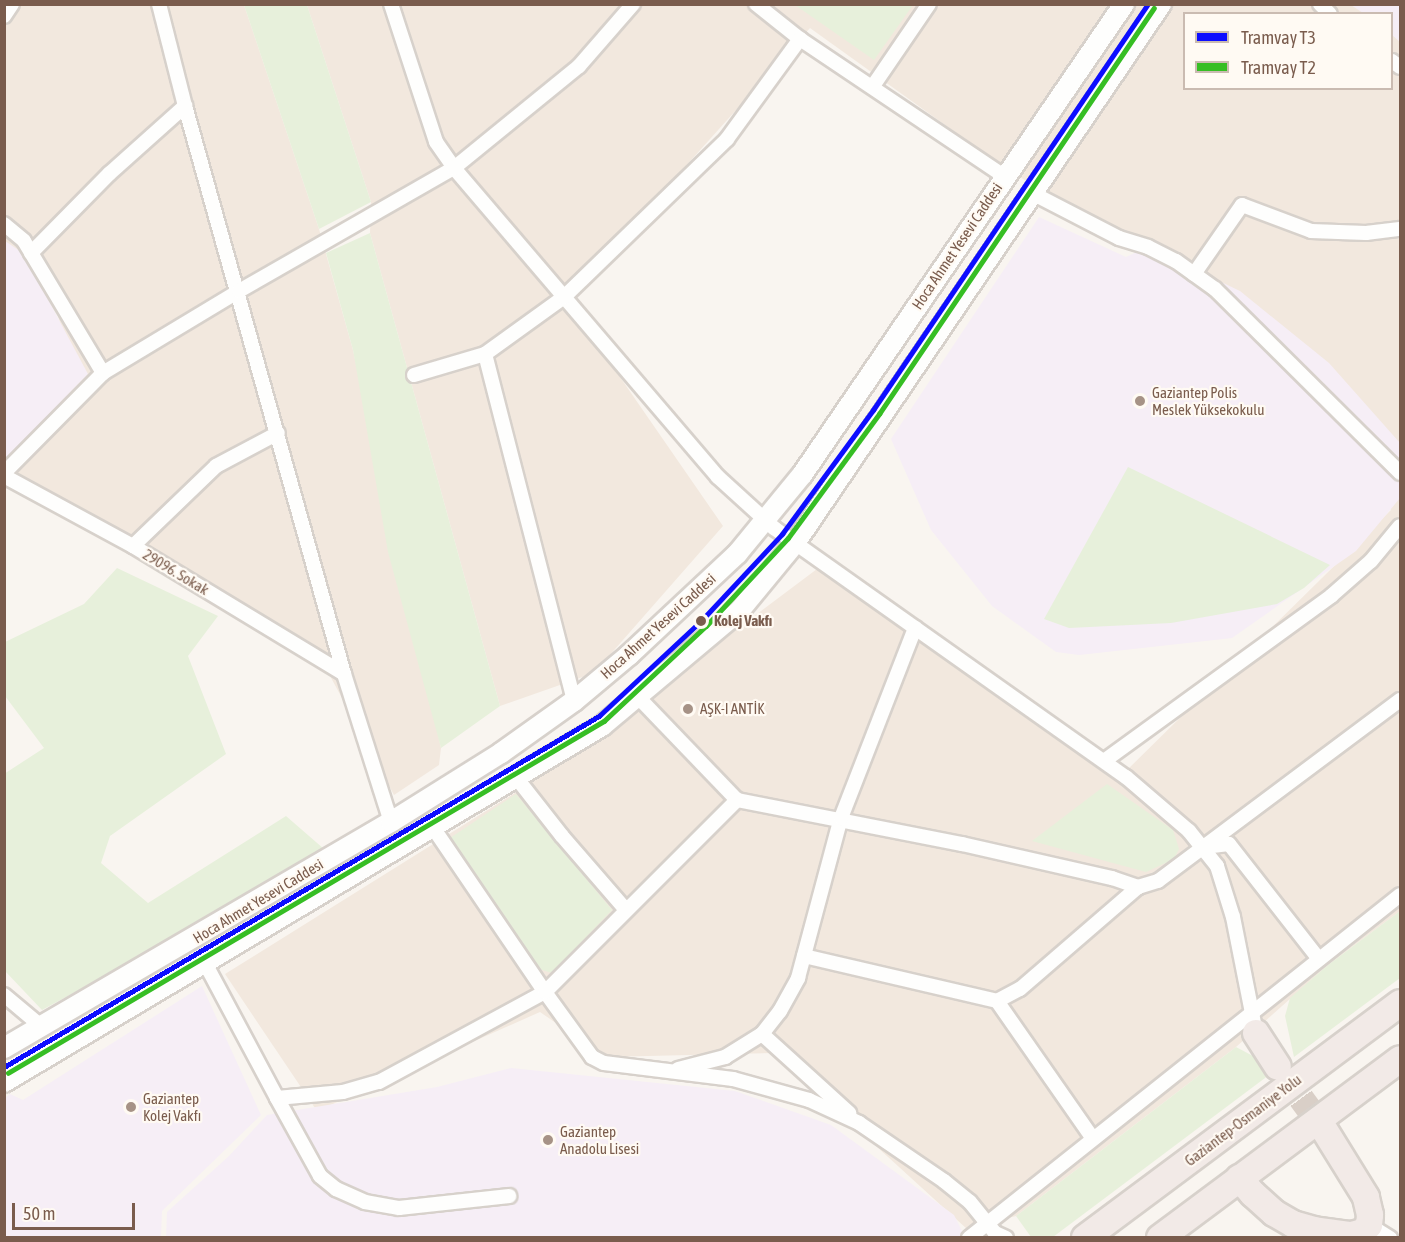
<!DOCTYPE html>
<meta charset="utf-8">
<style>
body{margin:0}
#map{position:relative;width:1405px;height:1242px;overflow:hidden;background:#f9f5f0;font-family:"Asap Condensed",sans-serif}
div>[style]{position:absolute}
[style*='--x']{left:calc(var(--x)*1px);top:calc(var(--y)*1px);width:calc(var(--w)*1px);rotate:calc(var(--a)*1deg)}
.residential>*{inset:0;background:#f2e8de}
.education>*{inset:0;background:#f6eef6}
.green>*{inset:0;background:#e7f0db}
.highway-tunnel>*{height:26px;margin-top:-13px;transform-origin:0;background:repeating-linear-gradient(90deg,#d9cfc7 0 26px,transparent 0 39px)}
.roads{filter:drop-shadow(2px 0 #d7d1cb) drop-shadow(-2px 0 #d7d1cb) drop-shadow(0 2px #d7d1cb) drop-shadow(0 -2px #d7d1cb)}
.street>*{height:14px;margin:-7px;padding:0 7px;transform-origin:7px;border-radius:7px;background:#fefefd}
.secondary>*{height:20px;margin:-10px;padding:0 10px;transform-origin:10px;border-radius:10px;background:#fefefd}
.highway>*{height:26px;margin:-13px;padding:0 13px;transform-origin:13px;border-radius:13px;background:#f2eae7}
.tram-1>*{height:4.5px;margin:-2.25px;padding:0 2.25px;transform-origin:2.25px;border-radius:2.25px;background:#0d0dff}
.tram-2>*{height:4.5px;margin:-2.25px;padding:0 2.25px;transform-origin:2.25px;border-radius:2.25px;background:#36be24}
.dots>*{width:16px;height:16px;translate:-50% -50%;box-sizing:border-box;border:3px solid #fffaf3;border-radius:50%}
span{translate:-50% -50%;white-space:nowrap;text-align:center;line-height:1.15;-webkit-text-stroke:4.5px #fffaf3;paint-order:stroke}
.street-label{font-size:15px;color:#7a5c4d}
.poi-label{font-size:15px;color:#7a5c4d}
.left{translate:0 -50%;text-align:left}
.stop-label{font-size:15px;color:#7a5c4d;font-weight:700}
.frame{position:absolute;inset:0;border:6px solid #7a5c4d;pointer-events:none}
.legend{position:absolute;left:1183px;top:12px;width:210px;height:78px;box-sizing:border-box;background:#fffaf3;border:2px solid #cabbb1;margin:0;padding:8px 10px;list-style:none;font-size:18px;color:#7a5c4d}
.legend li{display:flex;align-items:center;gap:12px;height:30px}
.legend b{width:30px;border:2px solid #cabbb1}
.scale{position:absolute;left:12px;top:1203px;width:123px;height:27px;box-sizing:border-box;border:3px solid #7a5c4d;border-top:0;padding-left:8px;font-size:18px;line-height:21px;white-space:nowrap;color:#7a5c4d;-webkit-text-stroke:4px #fffaf3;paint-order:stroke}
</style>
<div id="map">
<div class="residential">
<i style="clip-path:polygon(4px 5px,244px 5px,319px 229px,353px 350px,441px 748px,439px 765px,394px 795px,314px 646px,5px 481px,5px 453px,73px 377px,53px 295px,5px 249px)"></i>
<i style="clip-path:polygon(evenodd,307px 5px,1400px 5px,1400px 911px,1328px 965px,1236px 1047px,1016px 1216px,967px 1229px,774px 1053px,605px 1057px,540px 1012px,317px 1111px,225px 974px,539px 778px,825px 563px,1125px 772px,1391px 510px,1257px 328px,998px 163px,810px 28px,566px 299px,723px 526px,594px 673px,500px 706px,370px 233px,371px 202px,307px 5px,1184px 14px,1392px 14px,1392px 88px,1184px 88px,1184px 14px)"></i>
</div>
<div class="education">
<i style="clip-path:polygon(1351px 5px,1400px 5px,1400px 42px,1392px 35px,1392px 14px,1363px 13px)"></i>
<i style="clip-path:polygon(1039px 217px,1126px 257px,1148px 247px,1240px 291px,1329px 363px,1400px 443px,1400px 498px,1356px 551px,1232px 638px,1079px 655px,1056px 652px,992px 606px,931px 530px,891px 439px)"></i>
<i style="clip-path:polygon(5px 241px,23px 253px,88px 374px,5px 459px)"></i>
<i style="clip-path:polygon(202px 986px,261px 1115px,162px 1211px,161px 1237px,5px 1237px,5px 1098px,10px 1094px,23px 1100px)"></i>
<i style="clip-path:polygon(511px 1068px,735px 1091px,831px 1125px,954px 1215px,965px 1237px,166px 1238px,167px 1212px,229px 1156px,267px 1115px,437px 1087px)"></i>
</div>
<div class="green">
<i style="clip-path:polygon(244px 5px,307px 5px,371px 202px,319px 229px)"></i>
<i style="clip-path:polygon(795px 5px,913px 5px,874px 60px)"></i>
<i style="clip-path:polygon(370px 233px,500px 706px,441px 748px,388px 552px,353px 350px,326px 253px)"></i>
<i style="clip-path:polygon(1128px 467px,1330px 565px,1304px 588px,1277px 604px,1171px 623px,1069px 628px,1044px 619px)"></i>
<i style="clip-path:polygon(117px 568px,218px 616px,188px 656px,226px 754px,110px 836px,101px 863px,148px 903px,286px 816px,324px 849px,204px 922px,42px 1010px,5px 971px,4px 774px,44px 748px,5px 696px,5px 642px,84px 604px)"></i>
<i style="clip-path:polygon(1107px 784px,1173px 830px,1179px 849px,1174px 859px,1146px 872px,1032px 841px)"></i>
<i style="clip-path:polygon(516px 794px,612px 910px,552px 973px,539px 969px,450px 838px)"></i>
<i style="clip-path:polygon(1400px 911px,1400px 978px,1294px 1057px,1285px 1016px,1290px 998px,1328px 965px)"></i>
<i style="clip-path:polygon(1236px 1047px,1253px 1056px,1269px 1075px,1053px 1237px,1031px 1237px,1016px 1216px)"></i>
</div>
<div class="highway-tunnel">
<i style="--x:1278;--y:1067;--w:79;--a:53.7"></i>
</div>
<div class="roads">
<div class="street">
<i style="--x:159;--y:4;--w:105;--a:75.7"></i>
<i style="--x:185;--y:106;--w:590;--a:74.36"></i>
<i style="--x:344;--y:674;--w:155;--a:72.4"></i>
<i style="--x:391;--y:4;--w:145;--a:71.9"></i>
<i style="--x:436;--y:142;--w:32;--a:55"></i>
<i style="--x:454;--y:168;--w:406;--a:49.5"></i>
<i style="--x:718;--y:477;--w:76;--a:42.3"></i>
<i style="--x:774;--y:528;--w:431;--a:35.3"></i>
<i style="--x:1126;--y:777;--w:83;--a:40.6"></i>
<i style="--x:1189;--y:831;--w:45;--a:51.3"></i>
<i style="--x:1217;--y:866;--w:53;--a:72.6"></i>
<i style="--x:1233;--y:917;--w:118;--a:78.8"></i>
<i style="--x:756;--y:4;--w:56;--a:38.5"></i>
<i style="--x:800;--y:39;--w:247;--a:33.9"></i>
<i style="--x:1320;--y:4;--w:14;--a:45"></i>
<i style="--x:4;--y:16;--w:14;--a:-56"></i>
<i style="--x:1392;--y:61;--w:10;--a:37"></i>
<i style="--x:873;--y:86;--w:99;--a:-55.7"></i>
<i style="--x:1032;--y:193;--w:98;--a:27.3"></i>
<i style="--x:1119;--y:238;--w:30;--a:17"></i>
<i style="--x:1148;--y:247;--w:31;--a:27"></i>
<i style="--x:1176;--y:261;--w:48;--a:35.7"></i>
<i style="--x:1215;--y:289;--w:261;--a:44.8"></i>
<i style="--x:4;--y:224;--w:26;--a:40"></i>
<i style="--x:24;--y:241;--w:154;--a:59.1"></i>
<i style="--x:31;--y:253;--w:112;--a:-45.4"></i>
<i style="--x:110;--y:173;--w:101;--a:-41.8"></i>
<i style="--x:1194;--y:274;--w:84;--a:-55.2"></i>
<i style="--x:1242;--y:205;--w:74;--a:20.6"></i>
<i style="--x:1311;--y:231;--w:55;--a:2.1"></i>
<i style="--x:1366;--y:233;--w:34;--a:-7"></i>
<i style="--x:485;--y:354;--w:358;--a:75.6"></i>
<i style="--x:414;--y:375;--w:74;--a:-16.5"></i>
<i style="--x:485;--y:354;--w:97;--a:-35.8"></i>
<i style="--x:564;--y:297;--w:227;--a:-44.1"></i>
<i style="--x:727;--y:139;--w:124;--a:-53.9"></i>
<i style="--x:4;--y:473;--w:141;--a:-45.3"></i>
<i style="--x:103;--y:373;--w:159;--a:-31.1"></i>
<i style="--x:239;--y:291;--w:248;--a:-29.8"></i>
<i style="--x:454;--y:168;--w:161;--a:-39.2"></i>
<i style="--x:579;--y:66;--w:82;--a:-48.9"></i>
<i style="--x:4;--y:476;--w:147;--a:28.5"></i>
<i style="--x:133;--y:546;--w:247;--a:31.2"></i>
<i style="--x:133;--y:546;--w:115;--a:-43.9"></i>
<i style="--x:216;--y:466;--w:70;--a:-28"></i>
<i style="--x:637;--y:696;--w:144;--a:46.1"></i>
<i style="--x:737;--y:800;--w:229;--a:11.1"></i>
<i style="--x:962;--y:844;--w:154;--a:12.8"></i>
<i style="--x:1112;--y:878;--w:28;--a:19"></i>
<i style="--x:1138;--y:887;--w:21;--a:-17"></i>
<i style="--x:1158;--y:881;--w:302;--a:-36.8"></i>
<i style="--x:1104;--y:761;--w:281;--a:-36"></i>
<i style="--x:1331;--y:596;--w:53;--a:-41.2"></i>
<i style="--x:1371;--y:561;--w:45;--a:-50.4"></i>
<i style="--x:515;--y:776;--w:76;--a:51.9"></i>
<i style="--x:562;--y:836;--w:98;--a:49.1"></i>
<i style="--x:432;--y:826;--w:201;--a:55.8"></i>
<i style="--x:545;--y:992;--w:80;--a:54.1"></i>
<i style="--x:592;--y:1057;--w:13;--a:27"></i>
<i style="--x:604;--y:1063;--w:130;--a:7.1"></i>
<i style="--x:733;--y:1079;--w:79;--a:15.4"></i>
<i style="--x:809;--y:1100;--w:55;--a:24.7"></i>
<i style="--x:859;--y:1123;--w:103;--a:34.3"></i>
<i style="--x:944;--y:1181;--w:33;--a:39"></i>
<i style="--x:970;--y:1202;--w:40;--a:51"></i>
<i style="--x:995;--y:1233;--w:12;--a:24"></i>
<i style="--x:1204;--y:847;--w:25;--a:-7"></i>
<i style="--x:1229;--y:844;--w:146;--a:52"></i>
<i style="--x:804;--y:956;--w:198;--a:13.1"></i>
<i style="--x:997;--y:1001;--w:26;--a:-28"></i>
<i style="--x:1020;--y:989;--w:156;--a:-40.8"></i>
<i style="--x:205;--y:963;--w:153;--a:61.9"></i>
<i style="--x:277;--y:1098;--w:66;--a:-5.2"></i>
<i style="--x:343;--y:1092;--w:37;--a:-16"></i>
<i style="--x:379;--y:1082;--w:189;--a:-28.5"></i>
<i style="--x:545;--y:992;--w:272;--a:-45"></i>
<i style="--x:4;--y:995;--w:48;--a:40"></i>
<i style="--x:997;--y:1001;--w:166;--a:55.1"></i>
<i style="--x:762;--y:1034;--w:118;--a:42.2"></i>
<i style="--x:678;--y:1069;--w:49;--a:-14.3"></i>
<i style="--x:725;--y:1057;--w:44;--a:-31.9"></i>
<i style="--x:762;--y:1034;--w:29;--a:-52"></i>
<i style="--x:780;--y:1011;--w:38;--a:-61"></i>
<i style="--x:798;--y:978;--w:166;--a:-75"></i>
<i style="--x:841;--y:818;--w:204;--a:-68.7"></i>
<i style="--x:277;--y:1098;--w:89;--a:61.1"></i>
<i style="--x:320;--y:1176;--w:21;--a:39"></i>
<i style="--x:336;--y:1189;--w:32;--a:24"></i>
<i style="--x:365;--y:1202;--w:35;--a:10"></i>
<i style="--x:399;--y:1208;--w:111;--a:-6.2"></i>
<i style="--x:1369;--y:1225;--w:25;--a:32"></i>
<i style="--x:969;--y:1238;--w:551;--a:-38.51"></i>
</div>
<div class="secondary">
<i style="--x:4;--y:1048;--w:448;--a:-30.3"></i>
<i style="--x:391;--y:822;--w:130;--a:-32.1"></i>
<i style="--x:501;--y:753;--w:90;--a:-35.5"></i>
<i style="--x:574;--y:701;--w:72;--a:-39.9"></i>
<i style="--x:629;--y:655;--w:148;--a:-43.1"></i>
<i style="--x:737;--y:554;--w:102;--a:-50.6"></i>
<i style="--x:802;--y:475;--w:571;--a:-55.64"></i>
<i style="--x:4;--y:1082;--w:696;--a:-30.77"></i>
<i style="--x:602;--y:726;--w:180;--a:-40"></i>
<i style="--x:740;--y:610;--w:87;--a:-50.6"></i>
<i style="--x:795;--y:543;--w:652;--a:-55.82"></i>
</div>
<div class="highway">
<i style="--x:1256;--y:1033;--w:40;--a:57.1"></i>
<i style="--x:1239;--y:1178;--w:21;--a:49"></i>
<i style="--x:1253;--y:1194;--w:28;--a:42"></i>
<i style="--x:1274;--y:1213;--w:22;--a:30"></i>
<i style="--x:1293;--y:1224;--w:22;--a:16"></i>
<i style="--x:1314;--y:1230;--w:37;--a:8"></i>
<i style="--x:1351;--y:1235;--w:12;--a:-14"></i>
<i style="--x:1363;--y:1232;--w:9;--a:-49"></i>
<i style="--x:1369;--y:1225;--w:10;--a:-84"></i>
<i style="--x:1370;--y:1215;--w:18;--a:-103"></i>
<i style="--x:1366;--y:1197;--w:78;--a:-121.8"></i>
<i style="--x:1085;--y:1238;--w:393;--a:-36.7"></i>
<i style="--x:1160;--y:1238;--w:299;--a:-36.7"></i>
</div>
</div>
<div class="tram-1">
<i style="--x:4;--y:1067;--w:691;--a:-30.54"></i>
<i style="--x:599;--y:716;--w:139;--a:-43"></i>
<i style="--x:701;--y:621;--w:119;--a:-47"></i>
<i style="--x:782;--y:534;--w:154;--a:-53.7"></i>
<i style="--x:873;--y:410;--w:490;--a:-55.9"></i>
</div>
<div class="tram-2">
<i style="--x:8;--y:1073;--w:692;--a:-30.57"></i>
<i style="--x:604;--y:721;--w:139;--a:-43"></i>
<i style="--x:706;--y:626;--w:120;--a:-47"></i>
<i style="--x:788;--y:538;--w:154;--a:-53.7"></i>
<i style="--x:879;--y:414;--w:490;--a:-55.9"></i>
</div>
<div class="dots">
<i style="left:1140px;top:401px;background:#a69286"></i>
<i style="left:701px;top:621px;background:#7a5c4d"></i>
<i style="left:688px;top:709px;background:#a69286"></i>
<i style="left:131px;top:1107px;background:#a69286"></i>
<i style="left:548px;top:1140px;background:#a69286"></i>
</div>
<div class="street-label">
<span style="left:957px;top:246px;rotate:-56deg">Hoca Ahmet Yesevi Caddesi</span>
<span style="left:176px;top:572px;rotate:31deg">29096. Sokak</span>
<span style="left:658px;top:626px;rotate:-42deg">Hoca Ahmet Yesevi Caddesi</span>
<span style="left:258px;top:901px;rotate:-31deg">Hoca Ahmet Yesevi Caddesi</span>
<span style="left:1243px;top:1120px;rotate:-37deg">Gaziantep-Osmaniye Yolu</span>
</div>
<div class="poi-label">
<span class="left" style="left:1152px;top:401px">Gaziantep Polis<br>Meslek Yüksekokulu</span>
<span class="left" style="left:700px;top:709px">AŞK-I ANTİK</span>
<span class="left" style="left:143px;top:1107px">Gaziantep<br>Kolej Vakfı</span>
<span class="left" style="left:560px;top:1140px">Gaziantep<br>Anadolu Lisesi</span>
</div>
<div class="stop-label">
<span class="left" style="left:714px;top:621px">Kolej Vakfı</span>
</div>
<div class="frame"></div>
<ul class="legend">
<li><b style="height:8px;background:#0d0dff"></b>Tramvay T3</li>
<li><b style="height:8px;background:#36be24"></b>Tramvay T2</li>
</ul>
<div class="scale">50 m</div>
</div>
